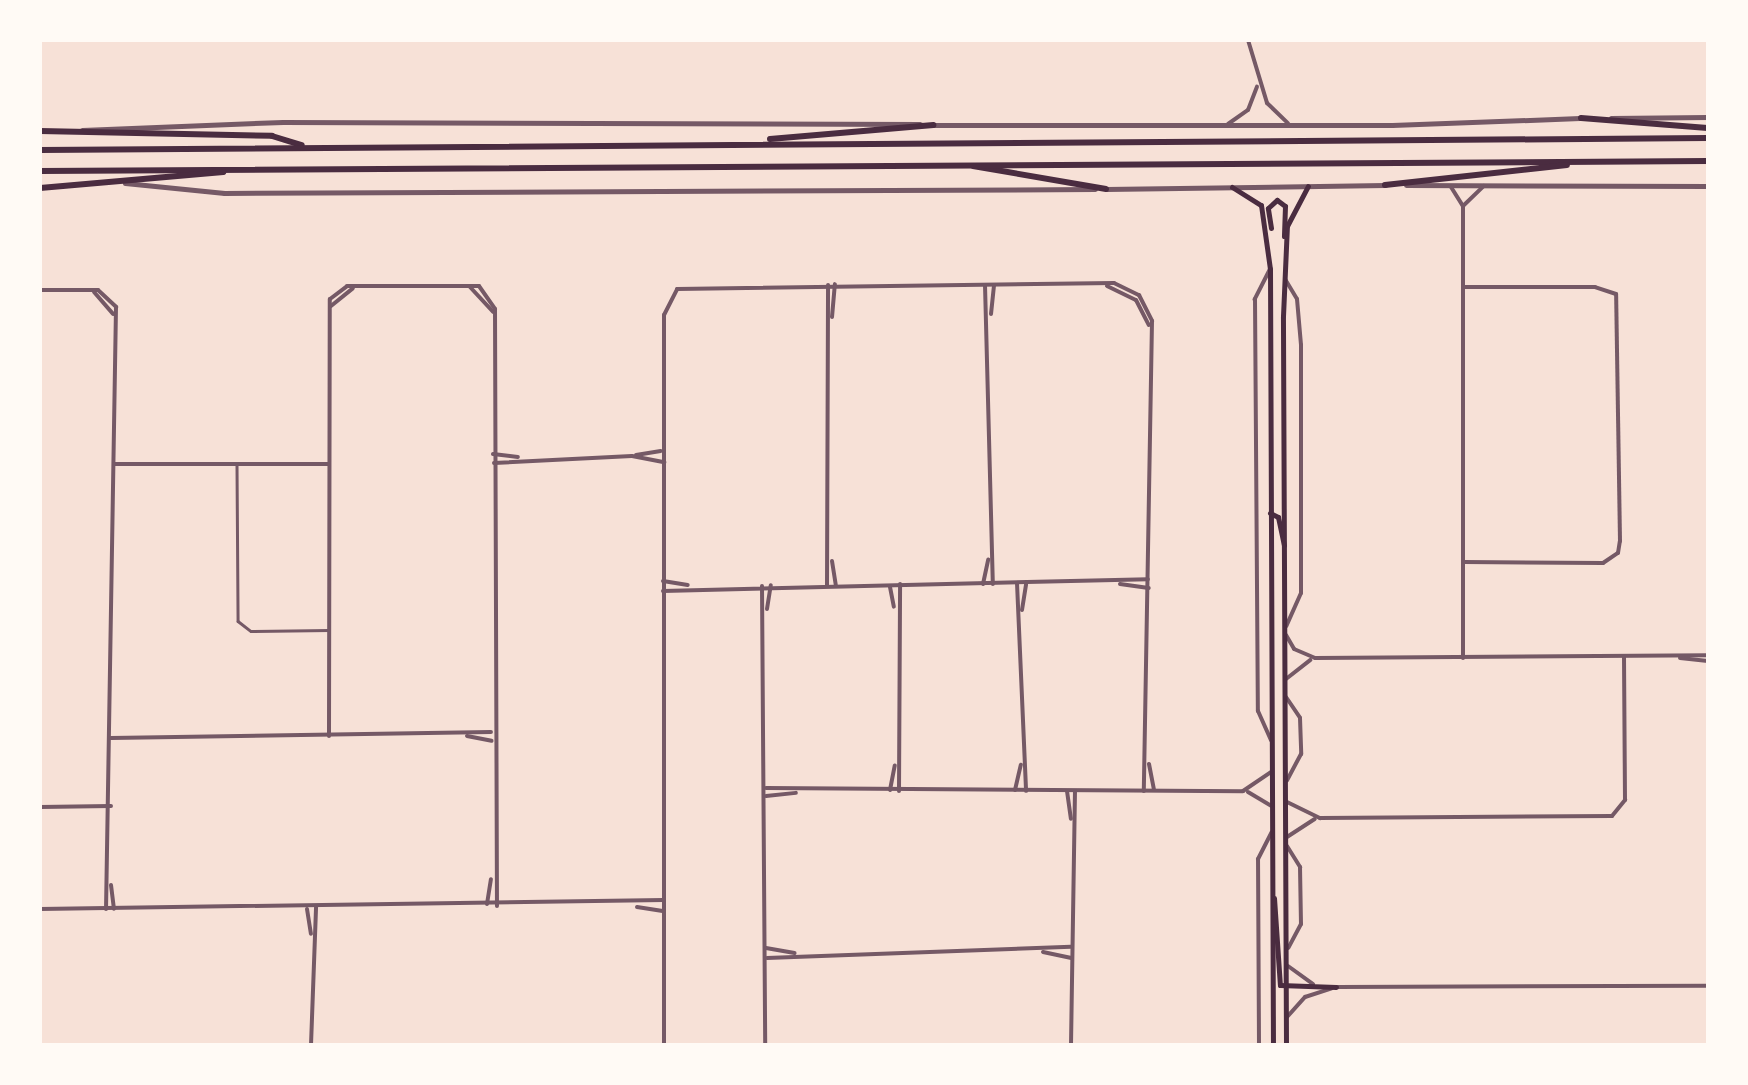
<!DOCTYPE html>
<style>
body{margin:0}
#map{position:relative;width:1748px;height:1085px;overflow:hidden;background:#f7e1d7;font-family:Montserrat,sans-serif}
div>[style]{position:absolute}
[style*='--x']{left:calc(var(--x)*1px);top:calc(var(--y)*1px);width:calc(var(--w)*1px);rotate:calc(var(--a)*1deg)}
.service>*{height:2.5px;margin:-1.25px;padding:0 1.25px;transform-origin:1.25px;border-radius:1.25px;background:#755966}
.minor>*{height:4px;margin:-2px;padding:0 2px;transform-origin:2px;border-radius:2px;background:#755966}
.tertiary>*{height:5px;margin:-2.5px;padding:0 2.5px;transform-origin:2.5px;border-radius:2.5px;background:#755966}
.secondary>*{height:5px;margin:-2.5px;padding:0 2.5px;transform-origin:2.5px;border-radius:2.5px;background:#4a2c40}
.trunk>*{height:6px;margin:-3px;padding:0 3px;transform-origin:3px;border-radius:3px;background:#4a2c40}
span{translate:-50% -50%;white-space:nowrap;text-align:center;line-height:1.15;-webkit-text-stroke:8px #fffaf5;paint-order:stroke}
.frame{position:absolute;inset:0;border:42px solid #fffaf5;pointer-events:none}
</style>
<div id="map">
<div class="service">
<i style="--x:237;--y:465;--w:156;--a:89.6"></i>
<i style="--x:238;--y:621;--w:16;--a:38"></i>
<i style="--x:251;--y:631;--w:78;--a:-0.7"></i>
</div>
<div class="minor">
<i style="--x:1248;--y:40;--w:66;--a:73.2"></i>
<i style="--x:1267;--y:103;--w:29;--a:44"></i>
<i style="--x:1228;--y:124;--w:24;--a:-35"></i>
<i style="--x:1248;--y:110;--w:25;--a:-69"></i>
<i style="--x:1451;--y:187;--w:22;--a:58"></i>
<i style="--x:1463;--y:206;--w:452;--a:90"></i>
<i style="--x:1463;--y:206;--w:29;--a:-44"></i>
<i style="--x:1270;--y:269;--w:34;--a:117"></i>
<i style="--x:1255;--y:299;--w:412;--a:89.6"></i>
<i style="--x:1258;--y:711;--w:32;--a:66"></i>
<i style="--x:1285;--y:279;--w:23;--a:59"></i>
<i style="--x:1297;--y:299;--w:46;--a:85"></i>
<i style="--x:1301;--y:345;--w:248;--a:90"></i>
<i style="--x:1301;--y:593;--w:36;--a:114"></i>
<i style="--x:985;--y:285;--w:299;--a:88.5"></i>
<i style="--x:1107;--y:286;--w:32;--a:26"></i>
<i style="--x:1136;--y:300;--w:28;--a:63"></i>
<i style="--x:470;--y:287;--w:34;--a:47"></i>
<i style="--x:40;--y:290;--w:58;--a:0"></i>
<i style="--x:98;--y:290;--w:25;--a:43"></i>
<i style="--x:116;--y:307;--w:602;--a:90.95"></i>
<i style="--x:94;--y:292;--w:29;--a:49"></i>
<i style="--x:331;--y:306;--w:28;--a:-39"></i>
<i style="--x:991;--y:314;--w:29;--a:-84"></i>
<i style="--x:832;--y:317;--w:33;--a:-85"></i>
<i style="--x:493;--y:454;--w:25;--a:7"></i>
<i style="--x:636;--y:455;--w:25;--a:-9"></i>
<i style="--x:494;--y:463;--w:138;--a:-2.9"></i>
<i style="--x:632;--y:456;--w:33;--a:11"></i>
<i style="--x:114;--y:464;--w:215;--a:0"></i>
<i style="--x:832;--y:561;--w:24;--a:81"></i>
<i style="--x:1464;--y:562;--w:139;--a:0.4"></i>
<i style="--x:1603;--y:563;--w:18;--a:-34"></i>
<i style="--x:1618;--y:553;--w:12;--a:-81"></i>
<i style="--x:1620;--y:541;--w:247;--a:-90.9"></i>
<i style="--x:1616;--y:294;--w:22;--a:-162"></i>
<i style="--x:1595;--y:287;--w:130;--a:180"></i>
<i style="--x:663;--y:581;--w:25;--a:9"></i>
<i style="--x:1017;--y:583;--w:208;--a:87.5"></i>
<i style="--x:983;--y:584;--w:25;--a:-78"></i>
<i style="--x:1120;--y:584;--w:29;--a:8"></i>
<i style="--x:827;--y:585;--w:300;--a:-89.8"></i>
<i style="--x:762;--y:586;--w:459;--a:89.6"></i>
<i style="--x:890;--y:587;--w:20;--a:79"></i>
<i style="--x:663;--y:591;--w:485;--a:-1.4"></i>
<i style="--x:767;--y:609;--w:24;--a:-81"></i>
<i style="--x:1022;--y:610;--w:26;--a:-81"></i>
<i style="--x:1286;--y:635;--w:16;--a:60"></i>
<i style="--x:1294;--y:649;--w:23;--a:23"></i>
<i style="--x:1315;--y:658;--w:393;--a:-0.4"></i>
<i style="--x:1680;--y:658;--w:28;--a:6"></i>
<i style="--x:1286;--y:679;--w:31;--a:-38"></i>
<i style="--x:1286;--y:697;--w:25;--a:56"></i>
<i style="--x:1300;--y:718;--w:36;--a:88"></i>
<i style="--x:1301;--y:754;--w:30;--a:118"></i>
<i style="--x:329;--y:736;--w:437;--a:-89.9"></i>
<i style="--x:330;--y:299;--w:21;--a:-37"></i>
<i style="--x:347;--y:286;--w:132;--a:0"></i>
<i style="--x:479;--y:286;--w:28;--a:55"></i>
<i style="--x:495;--y:309;--w:597;--a:89.81"></i>
<i style="--x:467;--y:736;--w:25;--a:11"></i>
<i style="--x:111;--y:738;--w:380;--a:-0.9"></i>
<i style="--x:1149;--y:764;--w:25;--a:79"></i>
<i style="--x:766;--y:788;--w:477;--a:0.4"></i>
<i style="--x:1243;--y:791;--w:34;--a:-34"></i>
<i style="--x:890;--y:790;--w:25;--a:-79"></i>
<i style="--x:1015;--y:790;--w:26;--a:-77"></i>
<i style="--x:899;--y:791;--w:207;--a:-89.7"></i>
<i style="--x:1067;--y:791;--w:28;--a:82"></i>
<i style="--x:1248;--y:792;--w:27;--a:31"></i>
<i style="--x:766;--y:796;--w:30;--a:-6"></i>
<i style="--x:1287;--y:802;--w:37;--a:26"></i>
<i style="--x:1320;--y:818;--w:292;--a:-0.4"></i>
<i style="--x:1612;--y:816;--w:21;--a:-51"></i>
<i style="--x:1625;--y:800;--w:143;--a:-90.4"></i>
<i style="--x:40;--y:807;--w:71;--a:-0.8"></i>
<i style="--x:1287;--y:837;--w:33;--a:-33"></i>
<i style="--x:1287;--y:846;--w:25;--a:58"></i>
<i style="--x:1300;--y:867;--w:57;--a:89"></i>
<i style="--x:1301;--y:924;--w:27;--a:118"></i>
<i style="--x:111;--y:885;--w:24;--a:83"></i>
<i style="--x:487;--y:904;--w:25;--a:-81"></i>
<i style="--x:637;--y:907;--w:26;--a:9"></i>
<i style="--x:40;--y:909;--w:624;--a:-0.83"></i>
<i style="--x:307;--y:909;--w:25;--a:81"></i>
<i style="--x:766;--y:948;--w:29;--a:10"></i>
<i style="--x:1043;--y:952;--w:29;--a:12"></i>
<i style="--x:767;--y:958;--w:304;--a:-2.1"></i>
<i style="--x:1288;--y:966;--w:31;--a:36"></i>
<i style="--x:1338;--y:987;--w:370;--a:-0.2"></i>
<i style="--x:1287;--y:1017;--w:27;--a:-48"></i>
<i style="--x:1305;--y:997;--w:28;--a:-18"></i>
<i style="--x:311;--y:1045;--w:138;--a:-87.9"></i>
<i style="--x:664;--y:1045;--w:730;--a:-90"></i>
<i style="--x:664;--y:315;--w:29;--a:-63"></i>
<i style="--x:677;--y:289;--w:437;--a:-0.8"></i>
<i style="--x:1114;--y:283;--w:28;--a:26"></i>
<i style="--x:1139;--y:295;--w:29;--a:63"></i>
<i style="--x:1152;--y:321;--w:470;--a:91"></i>
<i style="--x:1071;--y:1045;--w:254;--a:-89.1"></i>
<i style="--x:1259;--y:1045;--w:186;--a:-90.3"></i>
<i style="--x:1258;--y:859;--w:30;--a:-63"></i>
</div>
<div class="tertiary">
<i style="--x:1611;--y:118;--w:97;--a:-0.6"></i>
<i style="--x:931;--y:125;--w:461;--a:0"></i>
<i style="--x:1392;--y:125;--w:188;--a:-2.1"></i>
<i style="--x:82;--y:130;--w:201;--a:-2.3"></i>
<i style="--x:283;--y:122;--w:637;--a:0.18"></i>
<i style="--x:125;--y:183;--w:100;--a:5.8"></i>
<i style="--x:224;--y:193;--w:871;--a:-0.26"></i>
<i style="--x:1406;--y:185;--w:302;--a:0.2"></i>
<i style="--x:1106;--y:189;--w:279;--a:-0.8"></i>
</div>
<div class="secondary">
<i style="--x:1232;--y:187;--w:34;--a:32"></i>
<i style="--x:1261;--y:205;--w:65;--a:82"></i>
<i style="--x:1270;--y:269;--w:776;--a:89.78"></i>
<i style="--x:1271;--y:228;--w:20;--a:-99"></i>
<i style="--x:1268;--y:208;--w:12;--a:-42"></i>
<i style="--x:1277;--y:200;--w:10;--a:37"></i>
<i style="--x:1285;--y:206;--w:30;--a:92"></i>
<i style="--x:1270;--y:513;--w:9;--a:27"></i>
<i style="--x:1278;--y:517;--w:29;--a:78"></i>
<i style="--x:1274;--y:898;--w:87;--a:86.1"></i>
<i style="--x:1280;--y:985;--w:56;--a:2"></i>
<i style="--x:1286;--y:1045;--w:729;--a:-90.24"></i>
<i style="--x:1283;--y:316;--w:90;--a:-87.5"></i>
<i style="--x:1287;--y:226;--w:45;--a:-62.3"></i>
</div>
<div class="trunk">
<i style="--x:1581;--y:118;--w:127;--a:4.5"></i>
<i style="--x:40;--y:131;--w:232;--a:1.2"></i>
<i style="--x:272;--y:136;--w:31;--a:17"></i>
<i style="--x:770;--y:139;--w:164;--a:-4.9"></i>
<i style="--x:40;--y:150;--w:1668;--a:-0.41"></i>
<i style="--x:973;--y:166;--w:135;--a:9.8"></i>
<i style="--x:40;--y:171;--w:1668;--a:-0.34"></i>
<i style="--x:1385;--y:185;--w:183;--a:-6.3"></i>
<i style="--x:40;--y:188;--w:184;--a:-5"></i>
</div>
<div class="frame"></div>
</div>
